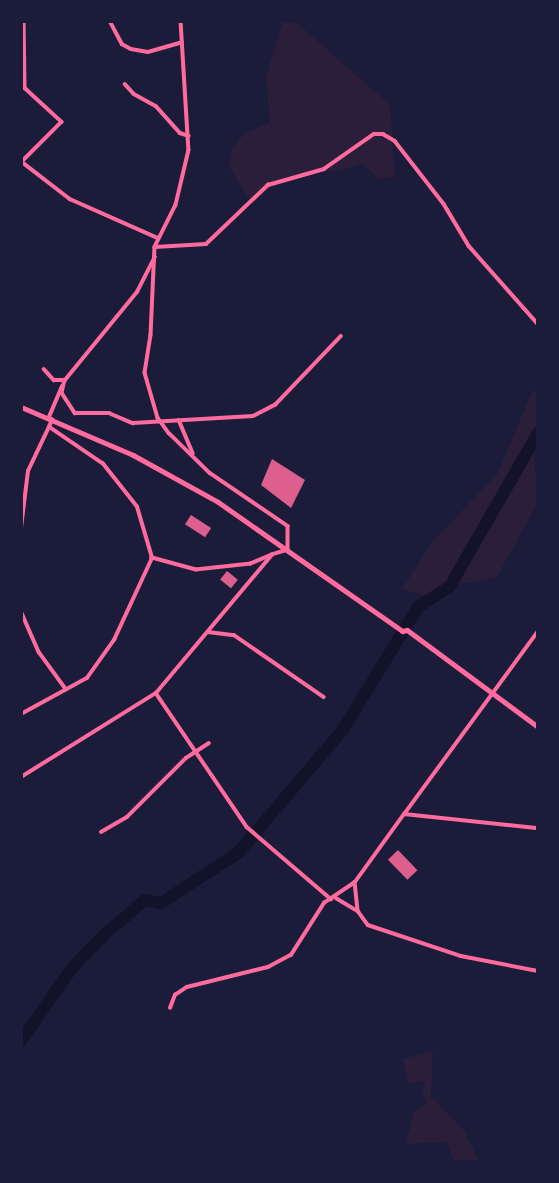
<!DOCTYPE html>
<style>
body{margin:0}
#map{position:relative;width:559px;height:1183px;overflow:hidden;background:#1b1b3a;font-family:"DejaVu Sans",sans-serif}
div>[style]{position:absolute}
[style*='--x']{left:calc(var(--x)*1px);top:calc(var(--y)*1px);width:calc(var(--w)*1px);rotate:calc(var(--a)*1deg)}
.green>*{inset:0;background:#2a1e3b}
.river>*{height:12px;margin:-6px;padding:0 6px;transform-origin:6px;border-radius:6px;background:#12122b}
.building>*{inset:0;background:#dd5f8e;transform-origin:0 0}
.minor>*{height:3.5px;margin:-1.75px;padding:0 1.75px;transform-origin:1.75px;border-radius:1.75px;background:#ff6b9d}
.trunk>*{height:5px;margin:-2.5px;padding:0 2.5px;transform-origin:2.5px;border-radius:2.5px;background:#ff6b9d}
span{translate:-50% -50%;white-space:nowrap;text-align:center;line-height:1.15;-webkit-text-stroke:5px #1b1b3a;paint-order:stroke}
.frame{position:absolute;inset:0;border:23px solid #1b1b3a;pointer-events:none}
</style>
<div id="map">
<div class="green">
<i style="clip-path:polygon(283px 21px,295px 21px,390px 105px,395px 177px,378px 179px,362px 163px,343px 170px,303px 173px,266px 191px,252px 204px,229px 167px,232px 148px,245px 133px,270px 123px,266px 76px)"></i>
<i style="clip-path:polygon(532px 391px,538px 391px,538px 438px,533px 444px,538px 503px,497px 577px,450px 586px,439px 600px,402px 589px,433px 541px,498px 473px)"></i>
<i style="clip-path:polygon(433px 1051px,431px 1096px,465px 1132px,479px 1162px,454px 1162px,447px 1142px,405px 1144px,414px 1113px,427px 1103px,421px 1090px,425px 1088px,423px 1081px,409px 1084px,403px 1059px)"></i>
</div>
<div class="river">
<i style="--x:21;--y:1041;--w:89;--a:-55.1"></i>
<i style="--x:72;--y:968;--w:49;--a:-45.8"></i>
<i style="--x:106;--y:933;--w:51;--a:-40.2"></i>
<i style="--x:145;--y:900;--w:16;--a:11"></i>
<i style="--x:161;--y:903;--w:92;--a:-33"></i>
<i style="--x:238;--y:853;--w:160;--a:-49.6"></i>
<i style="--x:342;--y:731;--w:145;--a:-58.5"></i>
<i style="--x:418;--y:607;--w:38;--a:-33"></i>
<i style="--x:450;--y:586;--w:177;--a:-60.1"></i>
</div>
<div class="building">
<i style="clip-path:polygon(272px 459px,305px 480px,291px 508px,261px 485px)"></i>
<i style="left:191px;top:515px;width:24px;height:11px;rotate:33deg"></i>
<i style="left:227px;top:571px;width:14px;height:11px;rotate:39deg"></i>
<i style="left:398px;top:850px;width:28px;height:14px;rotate:46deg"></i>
</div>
<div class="minor">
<i style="--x:24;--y:21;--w:67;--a:89.1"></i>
<i style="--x:25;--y:88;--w:50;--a:42.6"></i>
<i style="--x:62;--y:122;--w:57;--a:135"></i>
<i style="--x:22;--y:162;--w:61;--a:37.6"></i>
<i style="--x:70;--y:199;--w:96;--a:23.9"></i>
<i style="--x:110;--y:21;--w:26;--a:62"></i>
<i style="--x:122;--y:44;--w:10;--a:29"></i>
<i style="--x:131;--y:49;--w:17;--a:10"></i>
<i style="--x:148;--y:52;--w:35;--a:-16"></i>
<i style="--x:181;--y:21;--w:129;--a:86.5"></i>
<i style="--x:189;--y:150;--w:57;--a:103.3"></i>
<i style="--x:176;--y:205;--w:47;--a:116.6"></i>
<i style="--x:155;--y:247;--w:88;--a:92.6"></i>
<i style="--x:151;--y:335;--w:38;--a:99"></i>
<i style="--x:145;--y:373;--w:47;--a:73.9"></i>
<i style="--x:158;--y:418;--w:19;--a:54"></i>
<i style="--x:169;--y:433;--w:57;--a:44.3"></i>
<i style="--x:210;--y:473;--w:94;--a:34.2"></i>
<i style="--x:288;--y:526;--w:24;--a:90"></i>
<i style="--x:288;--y:550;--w:17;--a:163"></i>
<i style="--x:125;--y:84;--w:13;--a:48"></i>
<i style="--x:134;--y:94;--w:25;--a:29"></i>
<i style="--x:156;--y:106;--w:36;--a:48"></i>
<i style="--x:180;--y:133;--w:9;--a:18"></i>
<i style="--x:155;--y:247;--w:51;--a:-3.4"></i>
<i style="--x:206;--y:244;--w:86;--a:-43.6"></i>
<i style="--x:268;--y:185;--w:58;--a:-15.9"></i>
<i style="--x:324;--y:169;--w:61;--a:-35"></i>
<i style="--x:374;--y:134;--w:9;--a:0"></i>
<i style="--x:383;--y:134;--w:14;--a:30"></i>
<i style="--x:395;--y:141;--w:80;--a:52.1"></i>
<i style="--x:444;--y:204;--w:49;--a:59.2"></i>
<i style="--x:469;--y:246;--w:104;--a:48.5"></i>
<i style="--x:44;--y:369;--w:15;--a:48"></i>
<i style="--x:54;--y:380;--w:11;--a:0"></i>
<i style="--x:65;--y:380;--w:13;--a:103"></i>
<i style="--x:62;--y:393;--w:24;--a:57"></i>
<i style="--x:75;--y:413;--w:34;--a:0"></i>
<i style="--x:109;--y:413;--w:26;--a:23"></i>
<i style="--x:133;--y:423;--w:120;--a:-3.3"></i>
<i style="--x:253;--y:416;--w:25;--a:-27"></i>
<i style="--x:275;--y:405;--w:95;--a:-46.3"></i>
<i style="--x:65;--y:380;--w:114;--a:-50.7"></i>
<i style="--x:137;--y:292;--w:39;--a:-63"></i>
<i style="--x:49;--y:417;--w:33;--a:-67"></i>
<i style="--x:179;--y:420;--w:36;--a:67"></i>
<i style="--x:21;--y:528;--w:57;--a:-83"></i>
<i style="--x:28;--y:471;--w:49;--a:-64.5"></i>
<i style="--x:21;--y:611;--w:45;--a:66.3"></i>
<i style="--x:39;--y:652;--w:46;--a:53.9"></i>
<i style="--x:208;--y:632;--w:26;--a:7"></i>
<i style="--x:234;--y:635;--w:109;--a:34.6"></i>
<i style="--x:156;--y:693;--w:162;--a:55.8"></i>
<i style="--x:247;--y:827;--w:111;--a:40.6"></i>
<i style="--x:21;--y:714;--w:75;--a:-28.6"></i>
<i style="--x:87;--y:678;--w:47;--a:-54.6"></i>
<i style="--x:114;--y:640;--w:90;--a:-65.1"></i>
<i style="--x:152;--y:558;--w:53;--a:-106.4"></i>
<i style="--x:137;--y:507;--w:55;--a:-128.3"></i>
<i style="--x:103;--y:464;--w:65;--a:-145.6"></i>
<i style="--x:49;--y:427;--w:8;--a:-67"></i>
<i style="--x:21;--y:777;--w:159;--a:-31.9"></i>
<i style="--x:156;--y:693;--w:180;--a:-50"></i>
<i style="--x:272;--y:555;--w:23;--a:157"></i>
<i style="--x:251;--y:564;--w:55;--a:173.8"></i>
<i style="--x:196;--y:570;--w:46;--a:-164.7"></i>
<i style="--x:405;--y:813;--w:225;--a:-53.8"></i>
<i style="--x:101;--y:832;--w:30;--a:-30"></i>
<i style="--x:127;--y:817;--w:83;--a:-45"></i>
<i style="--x:186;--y:758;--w:27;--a:-33"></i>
<i style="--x:355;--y:882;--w:29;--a:84"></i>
<i style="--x:358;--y:911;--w:17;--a:54"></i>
<i style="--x:368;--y:925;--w:98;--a:18.4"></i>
<i style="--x:461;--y:956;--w:78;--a:11"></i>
<i style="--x:336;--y:898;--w:26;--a:31"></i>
<i style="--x:170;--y:1008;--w:14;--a:-69"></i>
<i style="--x:175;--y:995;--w:14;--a:-34"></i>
<i style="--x:187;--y:987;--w:83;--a:-13.9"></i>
<i style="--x:268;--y:967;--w:26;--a:-28"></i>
<i style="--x:291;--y:955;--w:62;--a:-57.6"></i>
<i style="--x:324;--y:903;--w:37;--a:-34"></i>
<i style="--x:355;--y:882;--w:84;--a:-54.2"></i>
<i style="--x:404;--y:814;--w:135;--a:6"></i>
</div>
<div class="trunk">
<i style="--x:21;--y:407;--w:122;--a:23.2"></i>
<i style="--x:133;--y:455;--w:97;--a:28.9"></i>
<i style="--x:218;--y:502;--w:225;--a:35"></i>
<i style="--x:402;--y:631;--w:5;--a:-11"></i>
<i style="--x:407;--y:630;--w:163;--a:36.5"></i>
</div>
<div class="frame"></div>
</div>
